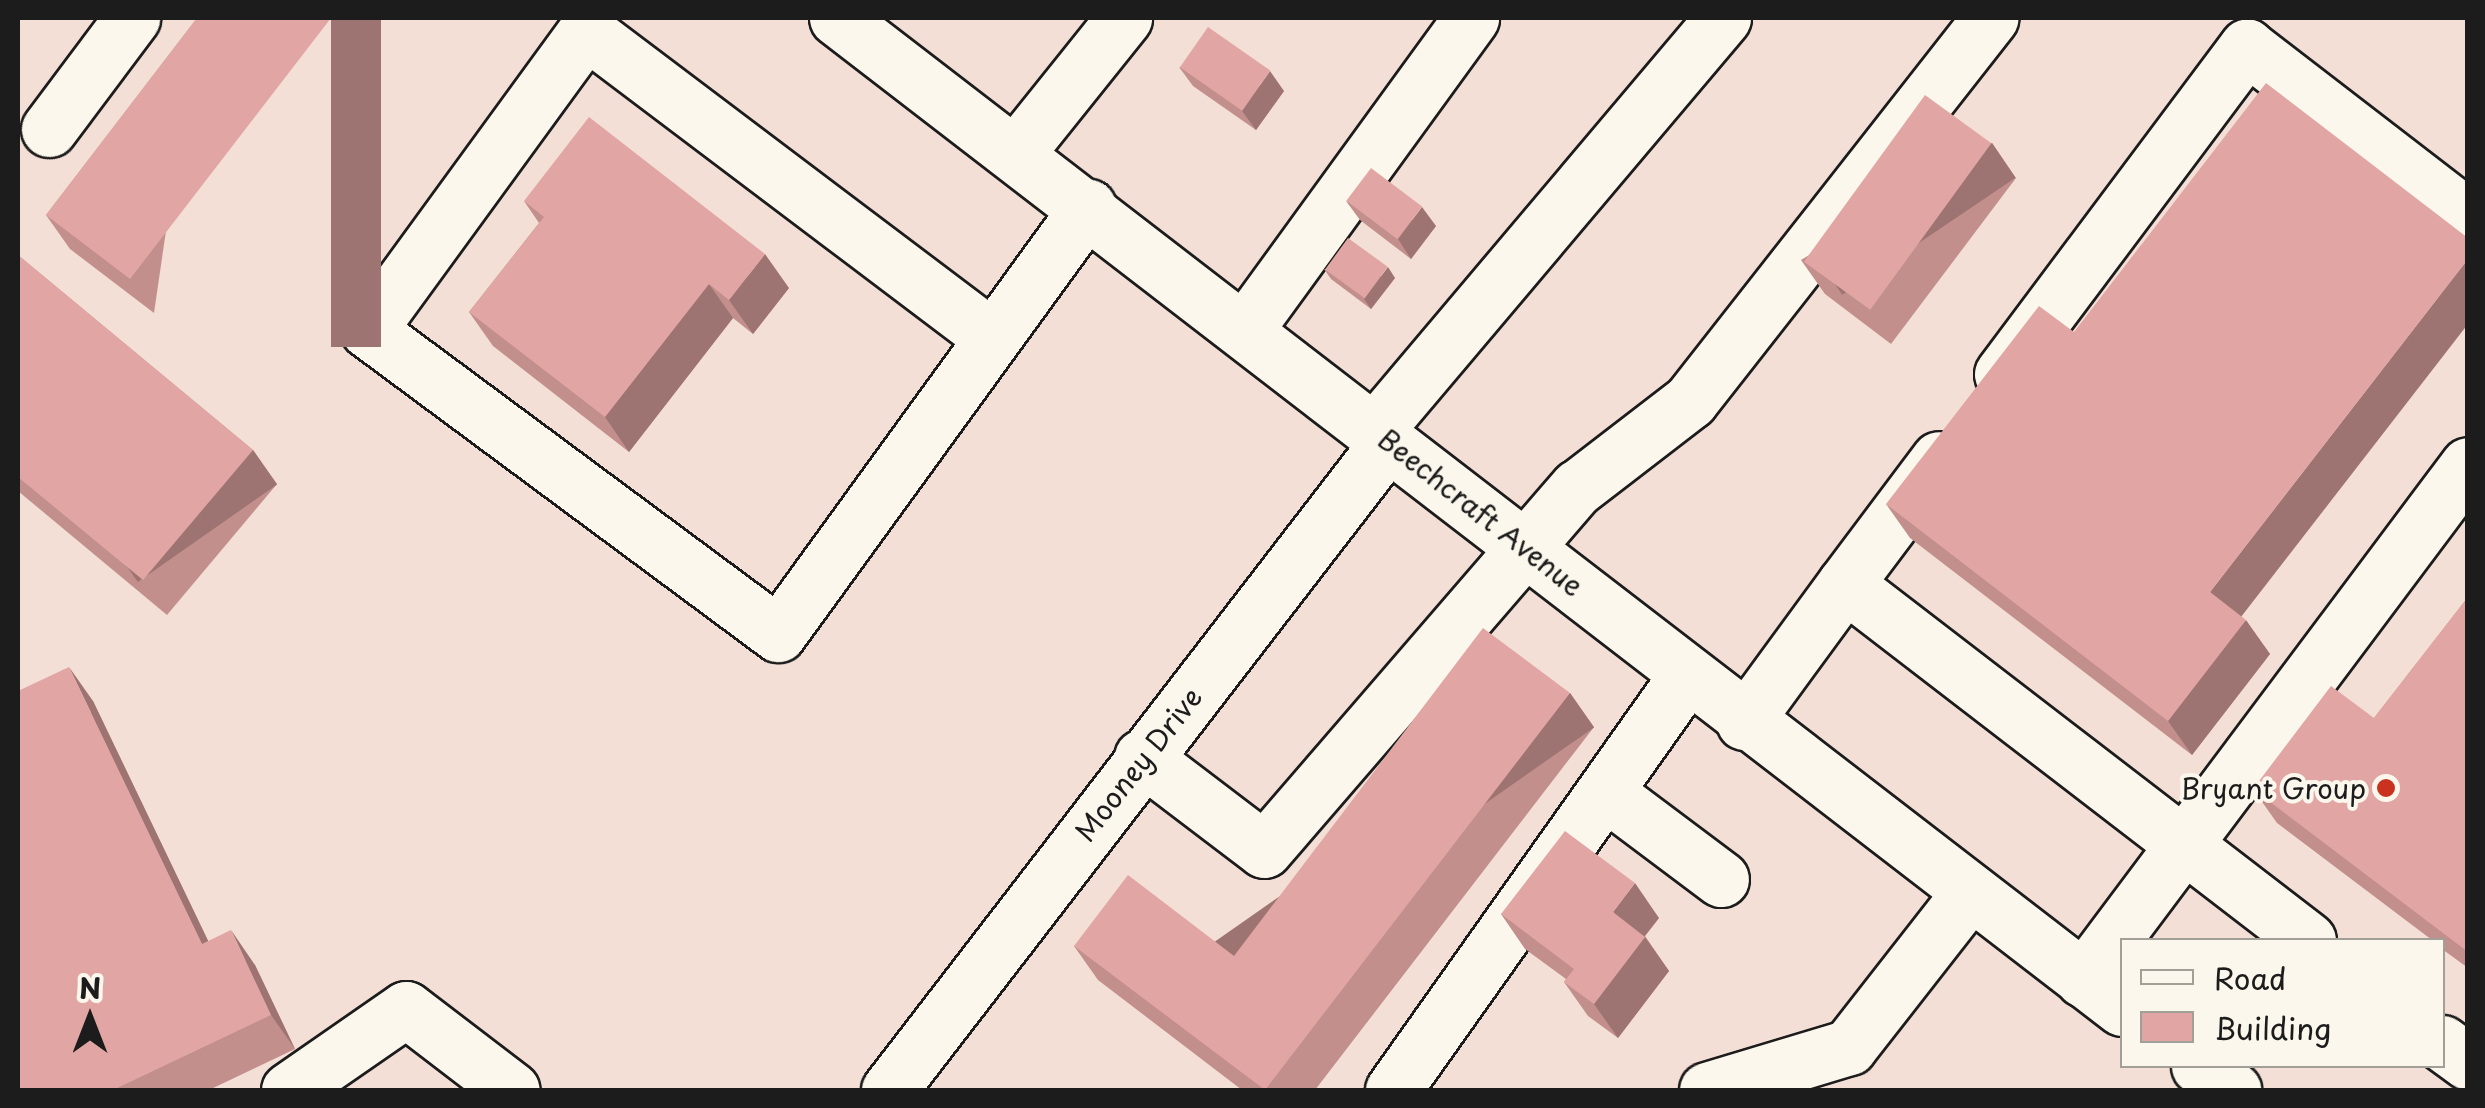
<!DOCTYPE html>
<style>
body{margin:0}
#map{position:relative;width:2485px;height:1108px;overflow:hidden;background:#f3dfd6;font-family:"Playpen Sans",sans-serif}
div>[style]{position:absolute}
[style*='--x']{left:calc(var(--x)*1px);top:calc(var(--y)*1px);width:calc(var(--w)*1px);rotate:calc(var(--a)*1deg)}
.roads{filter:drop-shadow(2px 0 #1c1c1c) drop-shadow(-2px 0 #1c1c1c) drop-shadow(0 2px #1c1c1c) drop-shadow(0 -2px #1c1c1c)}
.minor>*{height:55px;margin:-27.5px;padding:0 27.5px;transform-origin:27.5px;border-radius:27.5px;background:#fbf7ec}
.wall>*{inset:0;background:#c28f8d}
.shaded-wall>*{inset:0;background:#9e7473;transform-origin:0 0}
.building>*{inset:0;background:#e1a6a4;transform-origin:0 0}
.dots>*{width:28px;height:28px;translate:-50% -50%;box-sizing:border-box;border:5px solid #fbf7ec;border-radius:50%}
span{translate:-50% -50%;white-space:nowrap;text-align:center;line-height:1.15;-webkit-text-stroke:8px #fbf7ec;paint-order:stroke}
.street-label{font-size:28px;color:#1c1c1c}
.poi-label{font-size:28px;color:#1c1c1c}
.right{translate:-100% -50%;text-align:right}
.frame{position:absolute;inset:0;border:20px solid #1c1c1c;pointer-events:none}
.legend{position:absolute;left:2120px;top:938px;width:325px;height:130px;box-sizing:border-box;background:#fbf7ec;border:2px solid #a29f99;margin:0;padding:12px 18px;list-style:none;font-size:30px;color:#1c1c1c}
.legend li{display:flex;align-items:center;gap:20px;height:50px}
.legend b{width:50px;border:2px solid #a29f99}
.north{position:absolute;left:40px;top:968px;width:100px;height:100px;-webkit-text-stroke:8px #fbf7ec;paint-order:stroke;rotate:0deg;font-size:28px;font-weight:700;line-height:40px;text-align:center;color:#1c1c1c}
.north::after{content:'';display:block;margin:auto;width:35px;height:45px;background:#1c1c1c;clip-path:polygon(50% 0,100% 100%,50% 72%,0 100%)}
</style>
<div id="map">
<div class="roads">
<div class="minor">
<i style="--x:837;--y:18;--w:1622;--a:37.61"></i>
<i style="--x:49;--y:129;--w:139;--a:-53.2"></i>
<i style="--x:1016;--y:153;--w:173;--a:-51.3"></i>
<i style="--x:1246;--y:328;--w:383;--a:-54"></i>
<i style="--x:990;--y:336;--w:506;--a:-142.95"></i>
<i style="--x:586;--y:31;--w:370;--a:126.1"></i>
<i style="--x:368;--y:330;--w:510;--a:36.56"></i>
<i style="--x:778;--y:634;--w:528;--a:-54.02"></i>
<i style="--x:2002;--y:374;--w:409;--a:-53.2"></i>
<i style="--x:2247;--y:47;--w:279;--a:37.6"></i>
<i style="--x:1376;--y:429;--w:538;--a:-49.83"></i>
<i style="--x:1845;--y:584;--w:156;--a:-53.1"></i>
<i style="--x:1744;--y:722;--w:171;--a:-53.8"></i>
<i style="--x:1845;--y:584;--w:584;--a:37.56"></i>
<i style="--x:1142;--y:757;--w:153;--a:37.3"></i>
<i style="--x:1264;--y:850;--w:479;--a:-49.2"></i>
<i style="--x:1577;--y:488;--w:143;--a:-37.6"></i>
<i style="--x:1690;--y:401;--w:487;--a:-51.9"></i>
<i style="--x:1605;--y:792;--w:145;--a:36.9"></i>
<i style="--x:2083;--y:979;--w:642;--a:-53.17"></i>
<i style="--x:2442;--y:1043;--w:32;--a:36"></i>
<i style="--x:2199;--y:1066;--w:42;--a:35.2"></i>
<i style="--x:289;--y:1090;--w:142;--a:-34.7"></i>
<i style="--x:406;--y:1009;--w:133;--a:37.4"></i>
<i style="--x:889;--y:1090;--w:819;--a:-52.39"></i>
<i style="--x:1393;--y:1090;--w:509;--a:-54.68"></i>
<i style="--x:1707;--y:1090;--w:148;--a:-16.8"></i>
<i style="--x:1849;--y:1047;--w:197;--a:-52"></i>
</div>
</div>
<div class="wall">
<i style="clip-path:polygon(197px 18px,154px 313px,70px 249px,46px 215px)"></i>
<i style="clip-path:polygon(1179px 67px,1284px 91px,1256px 130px,1193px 86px)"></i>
<i style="clip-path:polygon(1992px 143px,2016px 178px,1891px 344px,1825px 294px,1801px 260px)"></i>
<i style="clip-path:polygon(524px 201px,789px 288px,753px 334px,733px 318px,629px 452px,493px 346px,469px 312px,539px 223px)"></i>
<i style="clip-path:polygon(1346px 201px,1436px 226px,1411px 259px,1360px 220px)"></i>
<i style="clip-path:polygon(18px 255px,253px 450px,277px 484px,167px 615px,18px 491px)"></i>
<i style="clip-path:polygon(1324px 269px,1395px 278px,1371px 309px,1331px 279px)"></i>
<i style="clip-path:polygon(1886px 504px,2241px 616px,2270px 654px,2192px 755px,1910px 538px)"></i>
<i style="clip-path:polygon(2468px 597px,2468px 968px,2442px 949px,2442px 940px,2432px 940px,2277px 823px,2253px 789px,2374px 718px)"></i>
<i style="clip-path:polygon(1570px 693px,1594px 727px,1315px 1090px,1242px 1090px,1098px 980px,1074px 946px,1234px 956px)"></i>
<i style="clip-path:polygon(93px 701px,208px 941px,255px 965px,295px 1049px,209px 1090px,18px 1090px)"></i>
<i style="clip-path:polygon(1501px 914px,1659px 918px,1645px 936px,1669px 971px,1618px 1038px,1588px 1016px,1564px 982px,1566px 979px,1525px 949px)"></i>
</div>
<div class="shaded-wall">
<i style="left:331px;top:18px;width:50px;height:329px"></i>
<i style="clip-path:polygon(1270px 71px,1284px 91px,1256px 130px,1242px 111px)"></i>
<i style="left:1992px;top:143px;width:42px;height:209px;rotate:56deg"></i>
<i style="clip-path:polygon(1422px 207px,1436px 226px,1411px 259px,1398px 239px)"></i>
<i style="clip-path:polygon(765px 254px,789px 288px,753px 334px,729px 300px)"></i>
<i style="clip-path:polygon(2468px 259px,2468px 324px,2234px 626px,2210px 592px)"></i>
<i style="clip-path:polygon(1388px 267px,1395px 278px,1371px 309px,1364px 299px)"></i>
<i style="clip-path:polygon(709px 284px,733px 318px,629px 452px,605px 417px)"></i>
<i style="left:253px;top:450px;width:42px;height:170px;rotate:55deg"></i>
<i style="clip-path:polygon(2246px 620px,2270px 654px,2192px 755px,2168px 721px)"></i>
<i style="clip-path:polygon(69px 667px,93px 701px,226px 978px,202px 944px)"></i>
<i style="left:1570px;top:693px;width:42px;height:501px;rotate:55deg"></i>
<i style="clip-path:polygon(1635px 883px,1659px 918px,1637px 946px,1613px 912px)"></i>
<i style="clip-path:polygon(231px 930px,255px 965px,295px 1049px,271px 1015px)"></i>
<i style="clip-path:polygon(1645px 937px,1669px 971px,1618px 1038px,1594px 1004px)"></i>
</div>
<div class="building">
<i style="clip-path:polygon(197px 18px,331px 18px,130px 279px,46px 215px)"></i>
<i style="left:1208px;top:27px;width:76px;height:49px;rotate:35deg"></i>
<i style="clip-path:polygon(2266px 83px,2468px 238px,2468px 259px,2210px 592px,2246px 620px,2168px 721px,1886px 504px,2039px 306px,2074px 332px)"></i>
<i style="left:1925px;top:95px;width:82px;height:206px;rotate:36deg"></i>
<i style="clip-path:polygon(589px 117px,765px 254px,729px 300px,709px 284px,605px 417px,469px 312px,544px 217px,524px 201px)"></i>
<i style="left:1371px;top:168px;width:64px;height:41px;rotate:37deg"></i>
<i style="left:1348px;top:238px;width:49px;height:39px;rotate:36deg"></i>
<i style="clip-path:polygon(18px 255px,253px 450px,143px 580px,18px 477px)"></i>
<i style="clip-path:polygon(2468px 597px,2468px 952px,2253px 789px,2331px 686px,2374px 718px)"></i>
<i style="clip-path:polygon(1483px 628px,1570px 693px,1265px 1090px,1074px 946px,1128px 875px,1234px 956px)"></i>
<i style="clip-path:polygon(69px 667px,202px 944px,231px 930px,271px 1015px,113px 1090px,18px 1090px,18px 691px)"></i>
<i style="clip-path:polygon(1565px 831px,1635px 883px,1613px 912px,1645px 937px,1594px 1004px,1564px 982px,1574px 969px,1501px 914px)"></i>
</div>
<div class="dots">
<i style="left:2386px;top:788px;background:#c8321e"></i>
</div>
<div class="street-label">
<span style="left:1481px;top:512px;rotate:38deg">Beechcraft Avenue</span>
<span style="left:1138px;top:764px;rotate:-52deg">Mooney Drive</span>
</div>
<div class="poi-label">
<span class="right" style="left:2366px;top:788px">Bryant Group</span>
</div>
<div class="frame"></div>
<ul class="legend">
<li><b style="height:12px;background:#fbf7ec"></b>Road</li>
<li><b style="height:28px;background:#e1a6a4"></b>Building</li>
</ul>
<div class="north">N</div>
</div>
